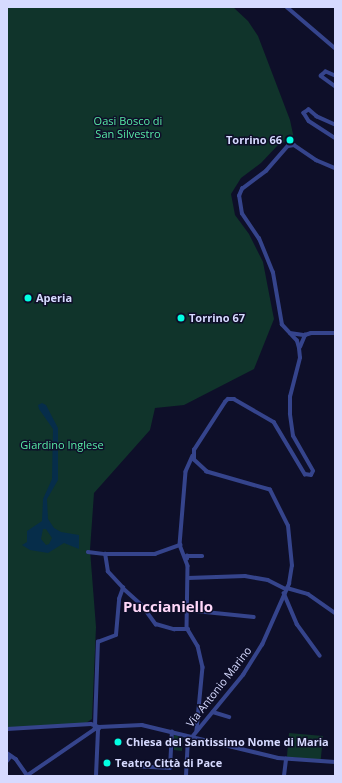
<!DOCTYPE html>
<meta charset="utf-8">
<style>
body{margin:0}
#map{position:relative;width:342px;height:783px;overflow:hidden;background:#0e0f29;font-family:"Open Sans",sans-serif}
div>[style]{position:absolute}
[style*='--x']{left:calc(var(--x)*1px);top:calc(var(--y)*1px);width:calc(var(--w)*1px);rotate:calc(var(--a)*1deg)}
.green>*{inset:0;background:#10342b;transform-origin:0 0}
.water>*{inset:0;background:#062d4a}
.minor>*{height:3.5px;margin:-1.75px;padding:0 1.75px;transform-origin:1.75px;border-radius:1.75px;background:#35448c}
.dots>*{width:11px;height:11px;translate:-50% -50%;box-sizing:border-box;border:2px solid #0e0f29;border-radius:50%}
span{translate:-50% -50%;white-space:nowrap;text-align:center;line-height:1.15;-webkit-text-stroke:3px #0e0f29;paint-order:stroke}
.park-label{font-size:11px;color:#57eaa5}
.poi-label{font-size:11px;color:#d6daff;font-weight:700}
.right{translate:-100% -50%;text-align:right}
.left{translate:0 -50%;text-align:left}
.street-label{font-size:11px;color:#d6daff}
.district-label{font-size:15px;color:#ffd8f9;font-weight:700}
.frame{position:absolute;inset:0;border:8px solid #d6daff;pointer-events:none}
</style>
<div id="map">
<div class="green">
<i style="clip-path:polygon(7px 7px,233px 7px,248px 21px,258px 36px,290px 120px,294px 139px,279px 144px,261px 163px,241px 178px,231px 194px,235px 215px,249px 234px,263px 262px,272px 309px,274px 319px,254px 369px,184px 405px,155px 408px,150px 430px,94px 493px,90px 550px,96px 627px,92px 719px,86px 723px,7px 728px)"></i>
<i style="left:289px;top:733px;width:34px;height:24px;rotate:5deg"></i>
<i style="clip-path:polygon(174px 735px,183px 737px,182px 751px,174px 750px)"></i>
</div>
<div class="water">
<i style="clip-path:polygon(evenodd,42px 403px,46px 405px,58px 428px,58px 480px,47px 499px,48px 519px,54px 528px,61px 532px,79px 535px,79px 549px,64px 543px,48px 553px,30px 550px,22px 545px,27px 542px,27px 531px,42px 521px,43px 499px,52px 479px,53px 429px,39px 409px,38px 405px,42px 403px,43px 529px,46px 529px,52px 538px,49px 544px,46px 545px,41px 539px,43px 529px)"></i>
</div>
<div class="minor">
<i style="--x:287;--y:7;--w:63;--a:40.5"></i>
<i style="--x:335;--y:76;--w:10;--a:-156"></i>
<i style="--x:326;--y:72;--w:6;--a:141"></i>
<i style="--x:321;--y:76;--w:17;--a:36"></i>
<i style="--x:335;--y:125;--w:20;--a:-156"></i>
<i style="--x:317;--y:117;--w:11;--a:-139"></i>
<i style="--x:309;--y:110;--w:6;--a:149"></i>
<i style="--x:304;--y:113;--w:9;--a:58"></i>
<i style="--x:309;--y:121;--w:31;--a:33"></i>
<i style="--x:290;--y:333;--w:15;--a:8"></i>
<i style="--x:300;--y:347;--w:13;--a:-67"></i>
<i style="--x:305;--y:335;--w:6;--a:-18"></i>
<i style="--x:311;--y:333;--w:24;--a:0"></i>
<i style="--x:193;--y:456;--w:17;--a:114"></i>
<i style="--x:186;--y:472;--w:73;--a:94.7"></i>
<i style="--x:180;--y:545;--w:22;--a:69"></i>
<i style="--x:188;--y:566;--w:62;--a:90.9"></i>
<i style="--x:187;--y:628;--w:21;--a:59"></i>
<i style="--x:198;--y:646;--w:22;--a:77"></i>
<i style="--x:203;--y:667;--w:64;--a:95.4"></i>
<i style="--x:88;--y:552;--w:17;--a:7"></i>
<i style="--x:187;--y:559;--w:3;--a:-90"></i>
<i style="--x:187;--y:556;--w:15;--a:0"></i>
<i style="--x:188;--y:578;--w:57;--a:-2"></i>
<i style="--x:245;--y:576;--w:23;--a:10"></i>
<i style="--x:268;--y:580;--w:20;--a:27"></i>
<i style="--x:123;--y:588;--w:25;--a:42"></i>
<i style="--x:142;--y:605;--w:24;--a:54"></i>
<i style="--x:156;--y:624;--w:19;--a:16"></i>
<i style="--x:174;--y:629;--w:14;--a:0"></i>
<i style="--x:287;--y:588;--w:22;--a:16"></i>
<i style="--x:308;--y:594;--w:33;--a:35"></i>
<i style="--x:284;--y:593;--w:34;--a:67"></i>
<i style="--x:297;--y:624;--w:39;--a:54"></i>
<i style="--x:186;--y:610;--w:68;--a:5.9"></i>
<i style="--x:213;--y:712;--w:17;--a:17"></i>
<i style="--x:95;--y:726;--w:84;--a:-88"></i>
<i style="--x:98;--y:642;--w:19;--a:-21"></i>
<i style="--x:116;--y:635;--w:36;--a:-85"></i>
<i style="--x:119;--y:599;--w:12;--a:-70"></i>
<i style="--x:123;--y:588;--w:22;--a:-133"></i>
<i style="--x:108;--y:572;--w:18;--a:-99"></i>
<i style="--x:105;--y:554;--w:50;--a:0"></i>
<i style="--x:155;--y:554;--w:27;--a:-20"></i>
<i style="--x:99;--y:727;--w:43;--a:-2.7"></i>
<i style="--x:142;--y:725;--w:140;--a:13.6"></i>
<i style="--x:278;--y:758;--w:57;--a:4"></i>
<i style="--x:7;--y:729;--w:84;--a:-3.4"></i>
<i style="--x:91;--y:724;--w:9;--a:21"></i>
<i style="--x:99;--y:727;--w:2;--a:90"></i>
<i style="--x:99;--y:729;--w:4;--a:180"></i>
<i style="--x:95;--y:729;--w:3;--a:-90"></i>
<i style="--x:7;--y:753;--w:11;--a:34"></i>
<i style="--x:16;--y:759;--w:21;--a:55"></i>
<i style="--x:7;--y:761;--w:6;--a:-51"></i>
<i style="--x:132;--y:766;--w:38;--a:3"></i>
<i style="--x:170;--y:768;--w:36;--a:-87"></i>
<i style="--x:28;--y:775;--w:81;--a:-34.5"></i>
<i style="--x:96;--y:776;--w:46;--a:-87.5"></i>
<i style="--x:186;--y:776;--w:34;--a:-87"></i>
<i style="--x:188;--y:742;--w:87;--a:-50.6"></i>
<i style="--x:243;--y:675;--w:36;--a:-58"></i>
<i style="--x:262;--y:645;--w:67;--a:-66.1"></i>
<i style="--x:289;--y:584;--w:18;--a:-81"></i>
<i style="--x:292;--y:566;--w:40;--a:-95.7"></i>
<i style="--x:288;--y:526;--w:40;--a:-116.6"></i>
<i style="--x:270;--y:490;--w:66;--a:-164.1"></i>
<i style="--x:207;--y:472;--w:18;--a:-137"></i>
<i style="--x:194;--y:460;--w:10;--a:-90"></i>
<i style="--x:194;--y:450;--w:57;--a:-57.1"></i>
<i style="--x:225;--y:402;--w:4;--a:-45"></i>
<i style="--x:228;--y:399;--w:6;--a:0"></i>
<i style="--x:234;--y:399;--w:46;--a:29.9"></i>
<i style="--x:274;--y:422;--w:61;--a:59.2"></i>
<i style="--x:305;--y:474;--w:6;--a:9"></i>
<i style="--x:311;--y:475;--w:4;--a:-63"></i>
<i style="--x:313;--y:471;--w:40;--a:-119.7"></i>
<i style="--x:293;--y:436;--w:22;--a:-98"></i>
<i style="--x:290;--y:414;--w:17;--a:-90"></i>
<i style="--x:290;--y:397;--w:40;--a:-75.6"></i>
<i style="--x:300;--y:358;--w:10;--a:-96"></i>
<i style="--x:299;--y:348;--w:7;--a:-106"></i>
<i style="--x:297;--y:341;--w:22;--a:-133"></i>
<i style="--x:282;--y:325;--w:53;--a:-99.8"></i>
<i style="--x:273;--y:273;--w:37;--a:-112"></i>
<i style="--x:259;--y:239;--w:30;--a:-124"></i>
<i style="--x:242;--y:214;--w:18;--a:-99"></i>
<i style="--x:239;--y:196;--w:8;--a:-67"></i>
<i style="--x:242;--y:189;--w:30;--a:-37"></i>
<i style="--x:266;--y:171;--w:33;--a:-49"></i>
<i style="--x:288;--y:146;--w:6;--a:-9"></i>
<i style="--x:294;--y:145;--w:27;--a:34"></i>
<i style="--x:316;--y:160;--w:21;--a:23"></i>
<i style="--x:284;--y:776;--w:17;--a:-83"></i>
</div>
<div class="dots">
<i style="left:290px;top:140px;background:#02ffe2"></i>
<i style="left:28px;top:298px;background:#02ffe2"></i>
<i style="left:181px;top:318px;background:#02ffe2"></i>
<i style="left:118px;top:742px;background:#02ffe2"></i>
<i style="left:107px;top:763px;background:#02ffe2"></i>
</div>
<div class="park-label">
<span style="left:128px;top:128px">Oasi Bosco di<br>San Silvestro</span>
<span style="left:62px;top:445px">Giardino Inglese</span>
</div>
<div class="poi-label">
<span class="right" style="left:282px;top:140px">Torrino 66</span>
<span class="left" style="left:36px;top:298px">Aperia</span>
<span class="left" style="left:189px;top:318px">Torrino 67</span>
<span class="left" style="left:126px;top:742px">Chiesa del Santissimo Nome di Maria</span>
<span class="left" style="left:115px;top:763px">Teatro Città di Pace</span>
</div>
<div class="street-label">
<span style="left:219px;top:687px;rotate:-52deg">Via Antonio Marino</span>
</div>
<div class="district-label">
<span style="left:168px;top:607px">Puccianiello</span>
</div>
<div class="frame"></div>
</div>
